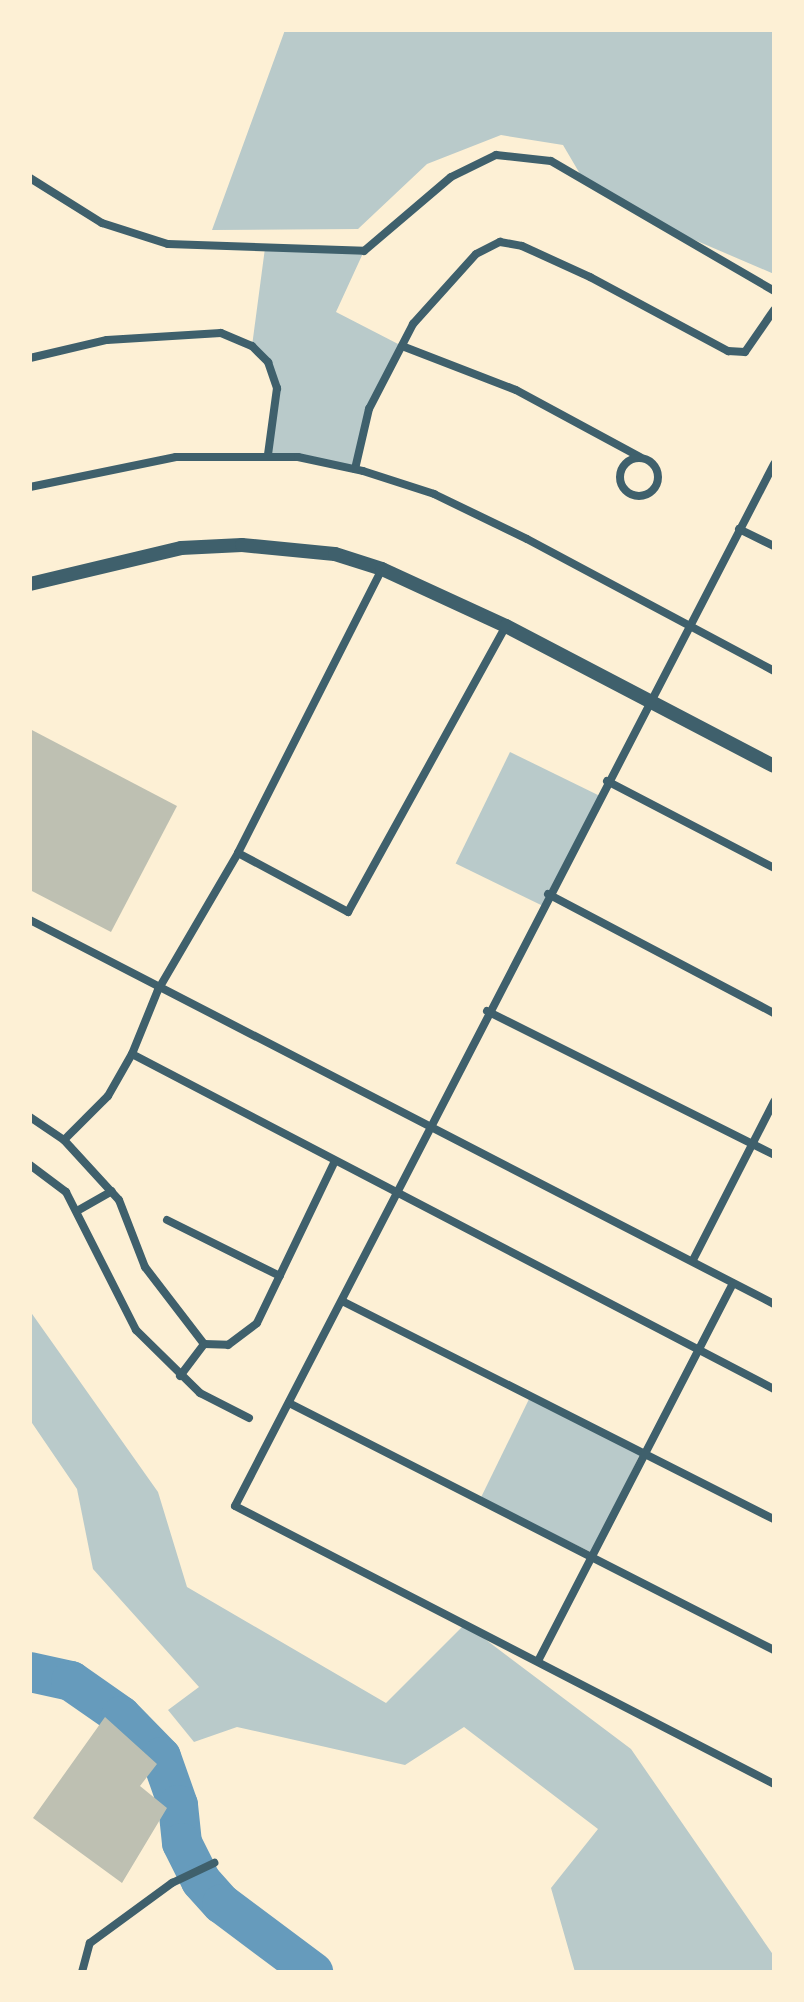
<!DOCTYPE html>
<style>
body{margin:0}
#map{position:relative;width:804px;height:2002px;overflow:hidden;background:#fdf0d5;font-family:"IBM Plex Sans",sans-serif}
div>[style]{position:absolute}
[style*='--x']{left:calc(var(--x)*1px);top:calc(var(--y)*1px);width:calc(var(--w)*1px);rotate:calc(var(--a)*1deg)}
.green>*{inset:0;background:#b9caca;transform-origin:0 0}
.river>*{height:40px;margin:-20px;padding:0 20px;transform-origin:20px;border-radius:20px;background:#669bbc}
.building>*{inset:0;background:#bec0b2}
.minor>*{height:8px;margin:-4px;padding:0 4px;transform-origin:4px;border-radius:4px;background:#3f606c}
.minor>.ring{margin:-4px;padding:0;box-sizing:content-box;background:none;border:8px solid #3f606c;border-radius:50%}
.tertiary>*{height:14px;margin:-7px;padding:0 7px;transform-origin:7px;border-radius:7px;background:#3f606c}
span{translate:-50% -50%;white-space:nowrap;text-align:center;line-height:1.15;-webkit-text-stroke:7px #fdf0d5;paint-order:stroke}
.frame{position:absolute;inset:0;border:32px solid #fdf0d5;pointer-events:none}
</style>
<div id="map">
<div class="green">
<i style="clip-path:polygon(285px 30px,774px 30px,774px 274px,669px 229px,583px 179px,563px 145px,501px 135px,427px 164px,358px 229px,212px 230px)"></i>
<i style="clip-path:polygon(265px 248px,364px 251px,336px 312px,402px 346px,374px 397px,355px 469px,268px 455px,276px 397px,268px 362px,252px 346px)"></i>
<i style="left:510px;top:752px;width:99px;height:124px;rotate:26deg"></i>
<i style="clip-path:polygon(30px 1311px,158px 1492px,187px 1587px,386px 1703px,465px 1624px,631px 1749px,774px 1956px,774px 1972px,575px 1972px,551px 1888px,598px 1829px,464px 1727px,405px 1765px,237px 1727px,194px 1742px,168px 1710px,199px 1687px,93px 1569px,77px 1489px,30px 1420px)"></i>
<i style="left:531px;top:1395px;width:124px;height:115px;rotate:26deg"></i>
</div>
<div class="river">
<i style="--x:30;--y:1672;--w:42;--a:12.4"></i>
<i style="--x:71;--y:1681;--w:61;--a:35"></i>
<i style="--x:121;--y:1716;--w:57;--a:45.7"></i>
<i style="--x:161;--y:1757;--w:51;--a:70.5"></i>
<i style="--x:178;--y:1805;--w:38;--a:84"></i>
<i style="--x:182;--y:1843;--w:42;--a:63.4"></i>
<i style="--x:201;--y:1881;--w:31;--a:48"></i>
<i style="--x:222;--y:1904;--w:114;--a:36.8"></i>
</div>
<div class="building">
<i style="clip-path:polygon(30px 729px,177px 806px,111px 932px,30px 890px)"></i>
<i style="clip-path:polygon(105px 1717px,157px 1764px,140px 1786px,167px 1808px,122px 1883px,33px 1818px)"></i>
</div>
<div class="minor">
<i style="--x:30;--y:178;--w:85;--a:32"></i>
<i style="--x:102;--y:223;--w:69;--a:17.7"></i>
<i style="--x:168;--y:244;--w:196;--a:2"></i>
<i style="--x:364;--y:251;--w:114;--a:-40.4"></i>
<i style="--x:451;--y:177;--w:50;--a:-26.1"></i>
<i style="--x:496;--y:155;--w:55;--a:6.2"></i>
<i style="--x:551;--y:161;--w:258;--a:30.2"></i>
<i style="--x:402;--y:346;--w:122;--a:21.1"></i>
<i style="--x:516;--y:390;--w:141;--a:28.4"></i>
<i style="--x:30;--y:358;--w:79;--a:-13.2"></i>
<i style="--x:107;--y:340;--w:114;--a:-3.5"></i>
<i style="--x:221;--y:333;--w:34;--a:23"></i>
<i style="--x:252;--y:346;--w:23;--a:45"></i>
<i style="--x:268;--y:362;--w:28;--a:71"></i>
<i style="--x:277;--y:388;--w:68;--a:97.7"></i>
<i class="ring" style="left:620px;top:458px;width:30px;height:30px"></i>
<i style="--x:774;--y:464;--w:1173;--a:117.35"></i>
<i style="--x:235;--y:1506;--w:606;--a:27.28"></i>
<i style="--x:355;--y:469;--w:62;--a:-76.9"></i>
<i style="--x:369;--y:409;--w:96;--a:-62.6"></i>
<i style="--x:413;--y:324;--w:94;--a:-48"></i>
<i style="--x:476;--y:254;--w:27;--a:-27"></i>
<i style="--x:500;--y:242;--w:22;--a:10"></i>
<i style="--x:522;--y:246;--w:75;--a:24.5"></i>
<i style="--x:590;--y:277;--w:157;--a:28.2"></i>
<i style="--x:728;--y:351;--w:17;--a:3"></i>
<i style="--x:745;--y:352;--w:51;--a:-55.4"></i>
<i style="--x:30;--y:487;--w:149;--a:-11.6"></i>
<i style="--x:176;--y:457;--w:122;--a:0"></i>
<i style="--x:298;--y:457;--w:66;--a:12.2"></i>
<i style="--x:363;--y:471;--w:75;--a:17.9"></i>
<i style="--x:434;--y:494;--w:103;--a:25.8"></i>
<i style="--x:527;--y:539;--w:280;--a:28.1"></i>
<i style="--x:739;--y:529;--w:39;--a:26"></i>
<i style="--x:382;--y:569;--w:318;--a:116.9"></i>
<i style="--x:238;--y:853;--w:125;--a:28.2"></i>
<i style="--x:348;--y:912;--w:327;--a:-61.1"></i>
<i style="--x:607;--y:781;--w:188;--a:27.5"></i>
<i style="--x:548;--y:894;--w:255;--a:27.8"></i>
<i style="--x:30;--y:920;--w:837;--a:27.3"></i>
<i style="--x:487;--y:1011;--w:321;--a:26.6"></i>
<i style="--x:132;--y:1054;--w:69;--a:-67.9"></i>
<i style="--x:158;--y:990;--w:159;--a:-59.7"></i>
<i style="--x:30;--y:1117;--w:41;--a:34.1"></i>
<i style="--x:64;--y:1140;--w:62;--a:-45"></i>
<i style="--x:108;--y:1096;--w:48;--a:-60.3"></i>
<i style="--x:132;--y:1054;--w:724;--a:27.56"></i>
<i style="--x:64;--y:1140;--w:81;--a:47.5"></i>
<i style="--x:119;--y:1200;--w:72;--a:68.8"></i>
<i style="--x:145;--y:1267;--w:97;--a:52.5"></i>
<i style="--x:204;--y:1344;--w:24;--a:2"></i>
<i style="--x:228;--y:1345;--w:36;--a:-37"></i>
<i style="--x:257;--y:1323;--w:178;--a:-64.3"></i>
<i style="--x:30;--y:1165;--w:45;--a:36.9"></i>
<i style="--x:66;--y:1192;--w:155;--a:63.1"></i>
<i style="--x:136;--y:1330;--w:90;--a:44.5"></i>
<i style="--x:200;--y:1393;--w:55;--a:27"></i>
<i style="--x:77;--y:1211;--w:40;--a:-29.7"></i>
<i style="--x:167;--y:1220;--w:126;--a:26.4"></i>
<i style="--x:693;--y:1260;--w:178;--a:-62.9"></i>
<i style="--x:342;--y:1301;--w:484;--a:26.8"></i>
<i style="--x:180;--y:1376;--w:40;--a:-53"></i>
<i style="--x:289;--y:1403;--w:544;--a:26.99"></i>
<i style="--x:538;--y:1661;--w:425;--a:-62.7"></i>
<i style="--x:82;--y:1972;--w:30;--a:-75"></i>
<i style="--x:90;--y:1943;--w:102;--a:-36.2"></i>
<i style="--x:172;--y:1883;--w:47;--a:-25.5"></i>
</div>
<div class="tertiary">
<i style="--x:30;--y:584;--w:155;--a:-13.4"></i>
<i style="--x:181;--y:548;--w:61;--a:-2.8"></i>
<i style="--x:242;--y:545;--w:93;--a:5.5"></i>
<i style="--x:335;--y:554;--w:49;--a:17.7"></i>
<i style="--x:382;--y:569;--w:136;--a:24.7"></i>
<i style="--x:506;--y:626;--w:302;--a:27.6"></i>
</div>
<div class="frame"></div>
</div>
